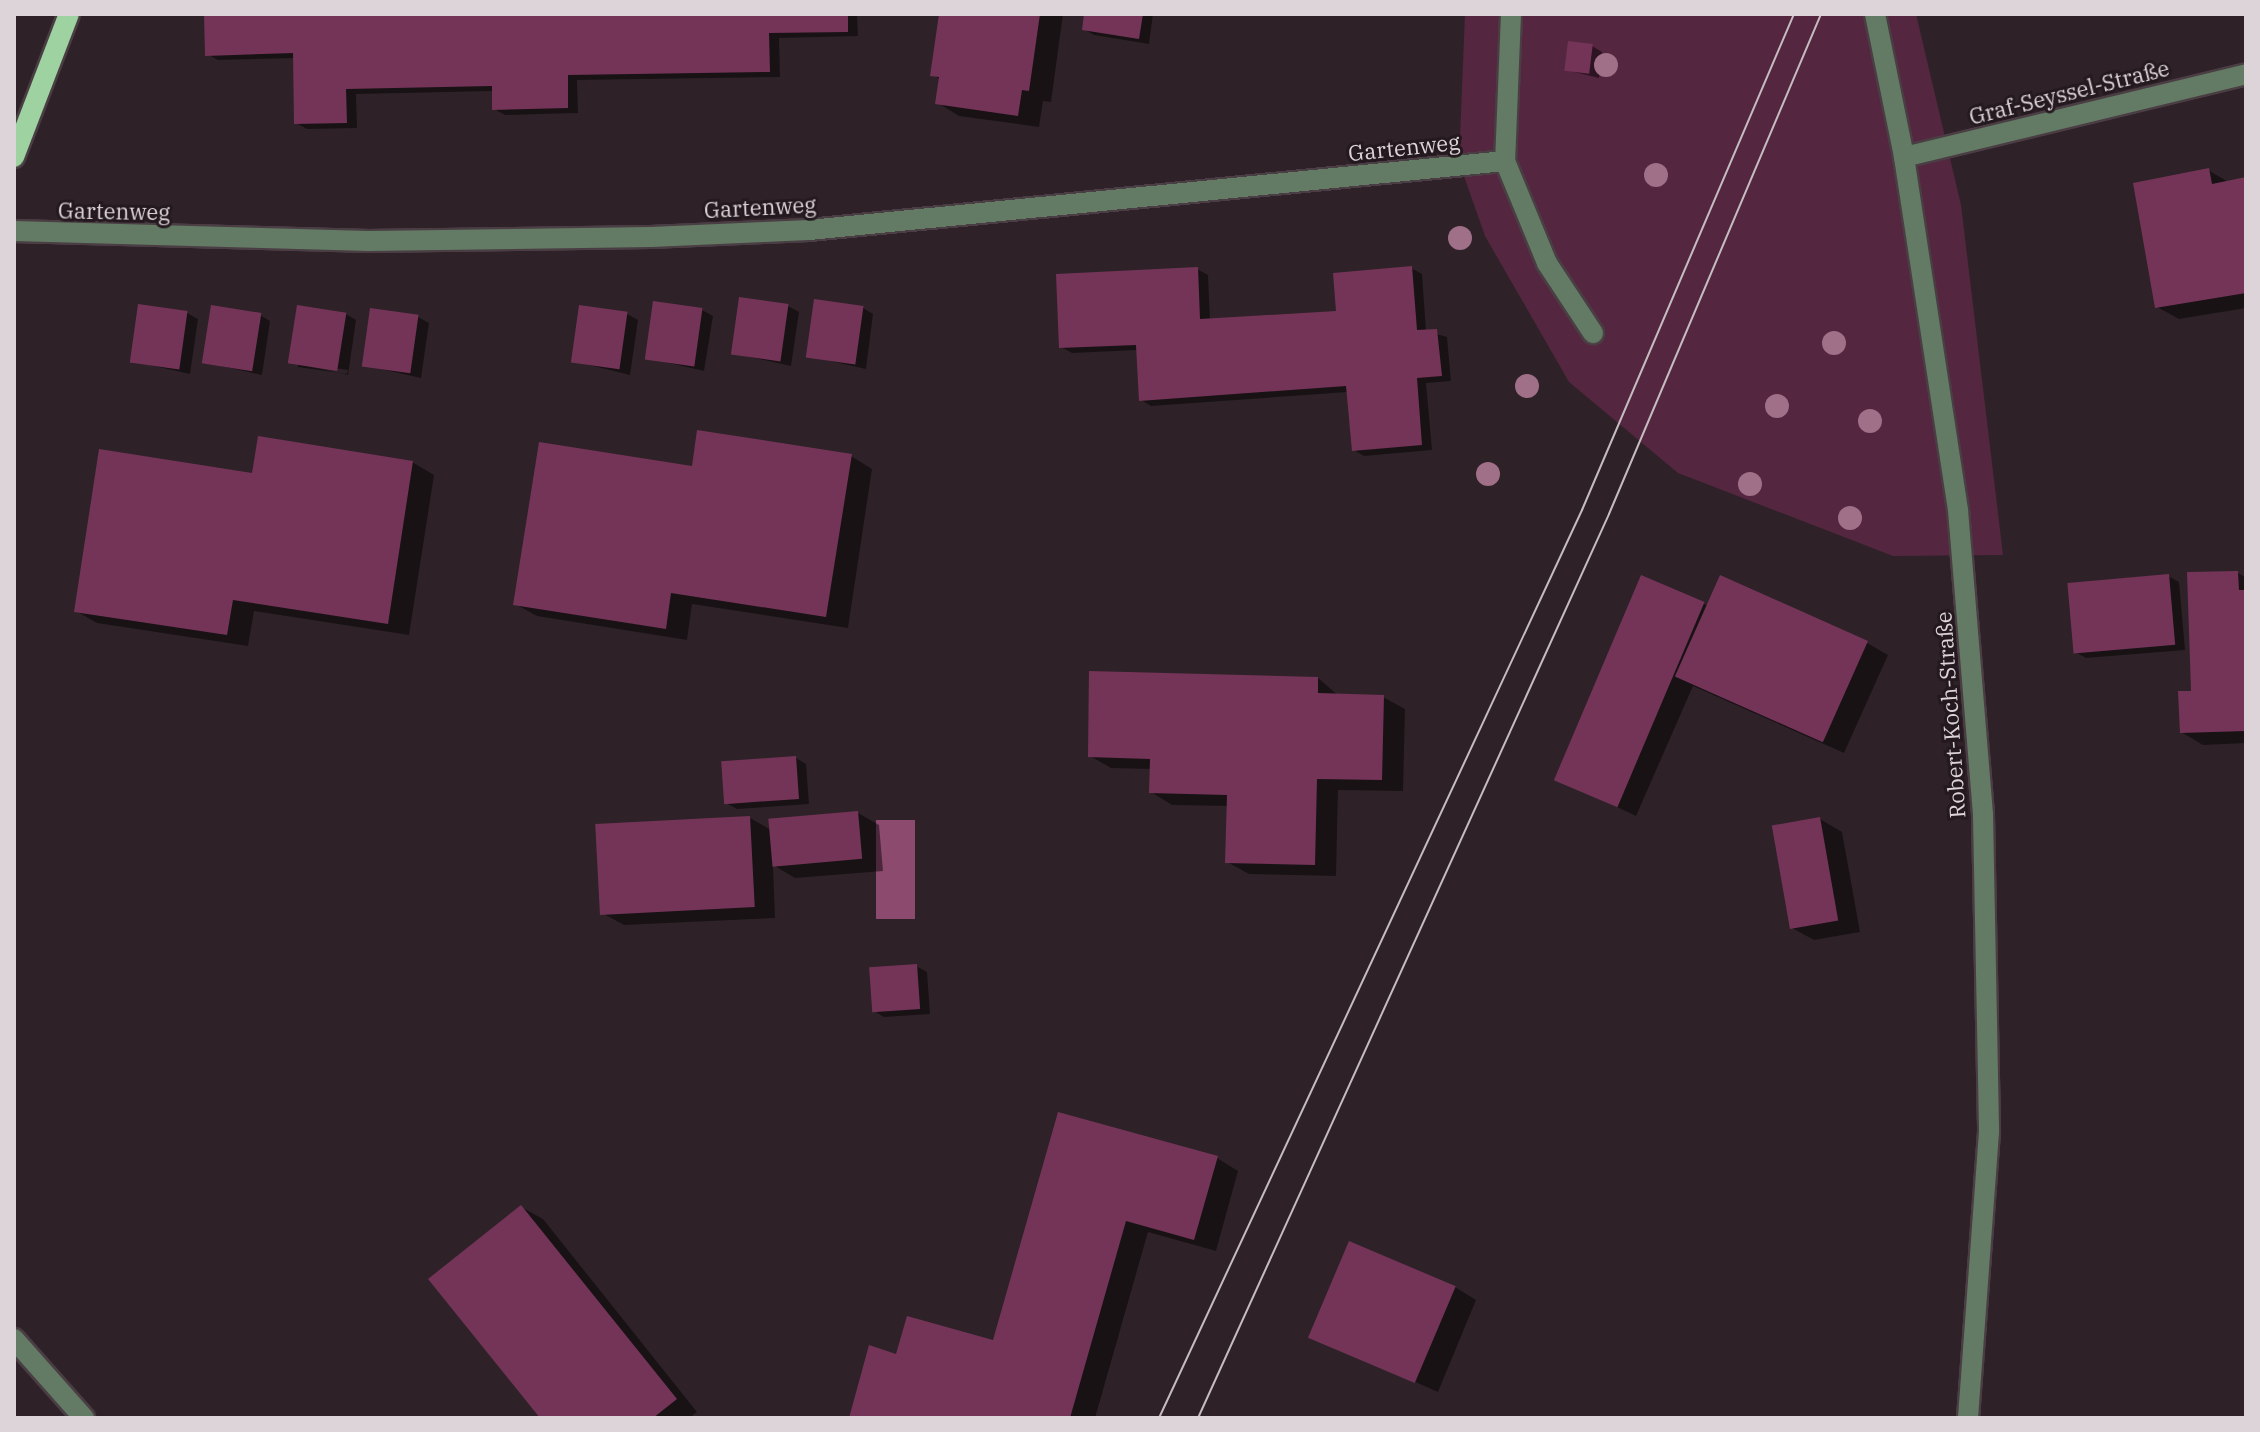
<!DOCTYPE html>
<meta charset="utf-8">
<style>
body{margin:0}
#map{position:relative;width:2260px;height:1432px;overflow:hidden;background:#2e2228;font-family:"IBM Plex Serif",serif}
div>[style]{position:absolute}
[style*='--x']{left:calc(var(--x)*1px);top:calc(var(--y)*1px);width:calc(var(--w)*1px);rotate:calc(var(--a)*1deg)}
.green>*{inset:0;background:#552640}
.water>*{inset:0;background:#8d4a6f;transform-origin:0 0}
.shadow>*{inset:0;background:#0007}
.building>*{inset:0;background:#743458;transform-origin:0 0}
.roads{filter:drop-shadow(2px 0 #4a3e44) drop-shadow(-2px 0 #4a3e44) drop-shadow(0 2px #4a3e44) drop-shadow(0 -2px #4a3e44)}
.minor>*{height:20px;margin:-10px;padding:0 10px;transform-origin:10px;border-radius:10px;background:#637b64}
.major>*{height:20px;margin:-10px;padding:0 10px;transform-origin:10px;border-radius:10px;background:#9ed2a1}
.tram>*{height:2px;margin:-1px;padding:0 1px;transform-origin:1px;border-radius:1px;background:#c4bcc0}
.trees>*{width:24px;height:24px;margin:-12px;border-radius:50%;background:#a06f88}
span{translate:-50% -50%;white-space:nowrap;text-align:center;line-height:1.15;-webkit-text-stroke:6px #24191e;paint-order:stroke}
.street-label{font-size:22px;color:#dcd4d8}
.frame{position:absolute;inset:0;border:16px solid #dcd4d8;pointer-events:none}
</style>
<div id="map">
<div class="green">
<i style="clip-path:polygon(1465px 14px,1916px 14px,1961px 205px,2003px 555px,1893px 556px,1678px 473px,1569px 382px,1485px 236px,1459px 162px)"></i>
</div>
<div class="water">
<i style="left:876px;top:820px;width:39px;height:99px"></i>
</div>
<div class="shadow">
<i style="clip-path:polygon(206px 14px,857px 14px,858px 36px,779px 38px,780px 77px,577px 80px,578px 113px,505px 115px,494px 109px,494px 91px,356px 94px,357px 128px,307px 129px,296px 123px,295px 58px,218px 60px,207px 54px)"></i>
<i style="clip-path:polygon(941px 14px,1063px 14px,1051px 102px,1043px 101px,1039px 127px,959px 116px,938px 103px,941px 80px,932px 74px)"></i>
<i style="clip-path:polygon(1086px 14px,1153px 14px,1149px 44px,1094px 35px,1084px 29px)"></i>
<i style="clip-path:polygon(1592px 46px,1602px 52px,1599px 78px,1566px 70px)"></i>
<i style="clip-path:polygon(2208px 170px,2230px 183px,2246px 179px,2246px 308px,2179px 319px,2157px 307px)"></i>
<i style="clip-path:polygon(1411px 268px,1422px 274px,1426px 331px,1447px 337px,1451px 381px,1426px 383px,1432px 450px,1364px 456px,1354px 450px,1348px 392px,1151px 406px,1141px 400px,1138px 350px,1072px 353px,1061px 347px,1197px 269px,1208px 275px,1210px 320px,1339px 313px)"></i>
<i style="clip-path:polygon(788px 306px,799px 312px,791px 366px,733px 353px)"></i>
<i style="clip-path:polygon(863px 308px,873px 314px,866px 369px,808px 356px)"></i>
<i style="clip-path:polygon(702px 310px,713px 316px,704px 371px,647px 358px)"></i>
<i style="clip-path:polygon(187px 313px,198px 319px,190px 374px,132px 361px)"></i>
<i style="clip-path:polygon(evenodd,346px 314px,356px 320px,348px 375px,290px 362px,346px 314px,298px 363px,348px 370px,347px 374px,298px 367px,298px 363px)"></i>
<i style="clip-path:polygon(627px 314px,638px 320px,630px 375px,573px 361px)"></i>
<i style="clip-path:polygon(260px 315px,270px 321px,262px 375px,204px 362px)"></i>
<i style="clip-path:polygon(418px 317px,429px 323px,421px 378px,363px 365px)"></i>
<i style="clip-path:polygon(851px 456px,872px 469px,848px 628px,692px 604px,687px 640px,537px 616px,515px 604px,693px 468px)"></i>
<i style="clip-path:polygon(412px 462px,434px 475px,409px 635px,254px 611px,248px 646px,97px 623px,76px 611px,254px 475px)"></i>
<i style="clip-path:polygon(2238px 573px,2246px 578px,2246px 743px,2203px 745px,2181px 732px)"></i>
<i style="clip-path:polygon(2168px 576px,2179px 582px,2185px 650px,2086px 658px,2075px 652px)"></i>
<i style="clip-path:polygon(1703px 604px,1867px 643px,1888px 655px,1844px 753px,1693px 686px,1636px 816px,1555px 778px)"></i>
<i style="clip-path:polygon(1318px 678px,1339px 696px,1383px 697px,1405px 709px,1403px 791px,1338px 790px,1336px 876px,1249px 874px,1227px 862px,1229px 806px,1172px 805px,1151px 792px,1151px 769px,1111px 768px,1090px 756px)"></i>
<i style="clip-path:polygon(796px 758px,806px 764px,809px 804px,737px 809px,726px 803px)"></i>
<i style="clip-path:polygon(858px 813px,879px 825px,883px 871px,795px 878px,773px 865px,775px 918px,624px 925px,602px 913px,750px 818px,771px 830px)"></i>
<i style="clip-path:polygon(1820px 819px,1842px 832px,1860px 932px,1814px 940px,1792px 928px)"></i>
<i style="clip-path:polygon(916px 966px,927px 972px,930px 1014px,884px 1017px,874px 1011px)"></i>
<i style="clip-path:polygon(1059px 1114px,1217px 1158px,1238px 1171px,1216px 1251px,1148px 1232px,1095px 1418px,851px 1418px,897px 1356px,995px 1342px)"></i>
<i style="clip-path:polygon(521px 1207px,543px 1219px,697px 1412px,689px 1418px,542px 1418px)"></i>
<i style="clip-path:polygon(1455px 1287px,1476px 1300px,1438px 1392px,1313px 1337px)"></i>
</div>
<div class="building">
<i style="clip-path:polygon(204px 14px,848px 14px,848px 32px,769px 33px,770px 72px,568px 75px,568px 108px,492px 110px,492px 86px,346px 89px,347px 123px,294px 124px,293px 53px,205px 56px)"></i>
<i style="clip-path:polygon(939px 14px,1040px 14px,1029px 91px,1022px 90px,1018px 116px,935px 104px,939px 77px,930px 76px)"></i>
<i style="clip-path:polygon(1084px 14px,1143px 14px,1139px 39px,1082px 30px)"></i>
<i style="left:1568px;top:41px;width:25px;height:30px;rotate:7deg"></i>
<i style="clip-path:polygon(2209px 168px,2212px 184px,2246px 177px,2246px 293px,2155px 308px,2133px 183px)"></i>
<i style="clip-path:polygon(1412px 266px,1417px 330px,1437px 329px,1442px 376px,1417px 378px,1422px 445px,1352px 451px,1346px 386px,1139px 401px,1136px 345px,1059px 348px,1056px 274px,1198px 267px,1200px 319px,1336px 311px,1333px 273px)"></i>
<i style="left:739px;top:297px;width:50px;height:58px;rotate:8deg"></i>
<i style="left:814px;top:299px;width:50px;height:59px;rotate:8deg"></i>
<i style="left:653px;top:301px;width:50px;height:59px;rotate:8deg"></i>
<i style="left:138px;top:304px;width:50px;height:59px;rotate:8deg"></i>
<i style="left:211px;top:305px;width:51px;height:59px;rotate:9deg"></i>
<i style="left:297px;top:305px;width:50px;height:59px;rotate:9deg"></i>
<i style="left:579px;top:305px;width:49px;height:58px;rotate:8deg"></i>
<i style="left:370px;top:308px;width:49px;height:59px;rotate:8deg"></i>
<i style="clip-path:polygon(697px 430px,852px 454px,826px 617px,671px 593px,666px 629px,513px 605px,539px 442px,692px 466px)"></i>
<i style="clip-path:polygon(258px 436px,413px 461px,388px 624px,233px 600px,227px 635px,74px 612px,99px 449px,252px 473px)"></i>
<i style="clip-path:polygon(2238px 571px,2239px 590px,2246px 590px,2246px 731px,2180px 733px,2178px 691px,2191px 691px,2187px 572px)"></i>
<i style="left:2169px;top:574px;width:71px;height:102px;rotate:85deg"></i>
<i style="left:1641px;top:575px;width:69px;height:223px;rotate:23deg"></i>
<i style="left:1720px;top:575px;width:162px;height:111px;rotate:24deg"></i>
<i style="clip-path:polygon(1089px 671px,1318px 677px,1318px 693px,1384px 695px,1382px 780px,1317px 779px,1315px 865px,1225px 863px,1227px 795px,1149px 793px,1150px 759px,1088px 757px)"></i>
<i style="left:796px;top:756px;width:43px;height:75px;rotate:86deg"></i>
<i style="left:858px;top:811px;width:48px;height:90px;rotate:85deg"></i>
<i style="left:750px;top:816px;width:91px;height:155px;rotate:87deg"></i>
<i style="left:1820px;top:817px;width:105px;height:49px;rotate:80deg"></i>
<i style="left:917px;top:964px;width:45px;height:48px;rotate:86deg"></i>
<i style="clip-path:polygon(1058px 1112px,1218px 1156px,1194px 1240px,1126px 1221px,1070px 1418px,849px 1418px,869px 1345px,896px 1354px,907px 1316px,993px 1340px)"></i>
<i style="clip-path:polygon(521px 1205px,677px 1399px,653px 1418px,540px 1418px,428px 1279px)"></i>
<i style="left:1349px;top:1241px;width:116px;height:105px;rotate:23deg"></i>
</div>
<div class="roads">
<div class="minor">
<i style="--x:1511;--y:14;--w:147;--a:92.3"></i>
<i style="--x:1505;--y:161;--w:110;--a:67.6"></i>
<i style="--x:1547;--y:263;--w:84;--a:56.7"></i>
<i style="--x:1875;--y:14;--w:146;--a:78.5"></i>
<i style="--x:1904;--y:157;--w:357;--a:81.3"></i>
<i style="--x:1958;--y:510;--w:306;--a:85.3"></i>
<i style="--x:1983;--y:815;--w:317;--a:88.9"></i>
<i style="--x:1989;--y:1132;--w:287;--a:94.2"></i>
<i style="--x:1904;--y:157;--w:352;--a:-13.6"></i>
<i style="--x:14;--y:231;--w:355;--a:1.6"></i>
<i style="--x:369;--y:241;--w:282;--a:-0.8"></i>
<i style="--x:651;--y:237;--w:158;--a:-2.5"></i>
<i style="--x:809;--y:230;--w:699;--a:-5.66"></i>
<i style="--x:14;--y:1339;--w:106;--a:48.5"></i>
</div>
<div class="major">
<i style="--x:14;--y:157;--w:153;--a:-69"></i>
</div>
</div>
<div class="tram">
<i style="--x:1159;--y:1418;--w:1002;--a:-65.02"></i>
<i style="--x:1582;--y:510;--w:539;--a:-66.86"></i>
<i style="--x:1198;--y:1418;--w:993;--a:-65.55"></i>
<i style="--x:1609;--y:514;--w:543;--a:-67.02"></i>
</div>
<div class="trees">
<i style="left:1606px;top:65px"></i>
<i style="left:1656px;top:175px"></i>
<i style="left:1460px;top:238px"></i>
<i style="left:1834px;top:343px"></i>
<i style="left:1527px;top:386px"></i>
<i style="left:1777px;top:406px"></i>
<i style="left:1870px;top:421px"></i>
<i style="left:1488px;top:474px"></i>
<i style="left:1750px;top:484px"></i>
<i style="left:1850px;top:518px"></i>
</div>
<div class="street-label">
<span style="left:2069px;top:92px;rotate:-14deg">Graf-Seyssel-Straße</span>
<span style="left:1404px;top:147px;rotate:-6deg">Gartenweg</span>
<span style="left:760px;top:207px;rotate:-3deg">Gartenweg</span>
<span style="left:114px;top:211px;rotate:1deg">Gartenweg</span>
<span style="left:1950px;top:715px;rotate:-94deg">Robert-Koch-Straße</span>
</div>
<div class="frame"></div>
</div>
